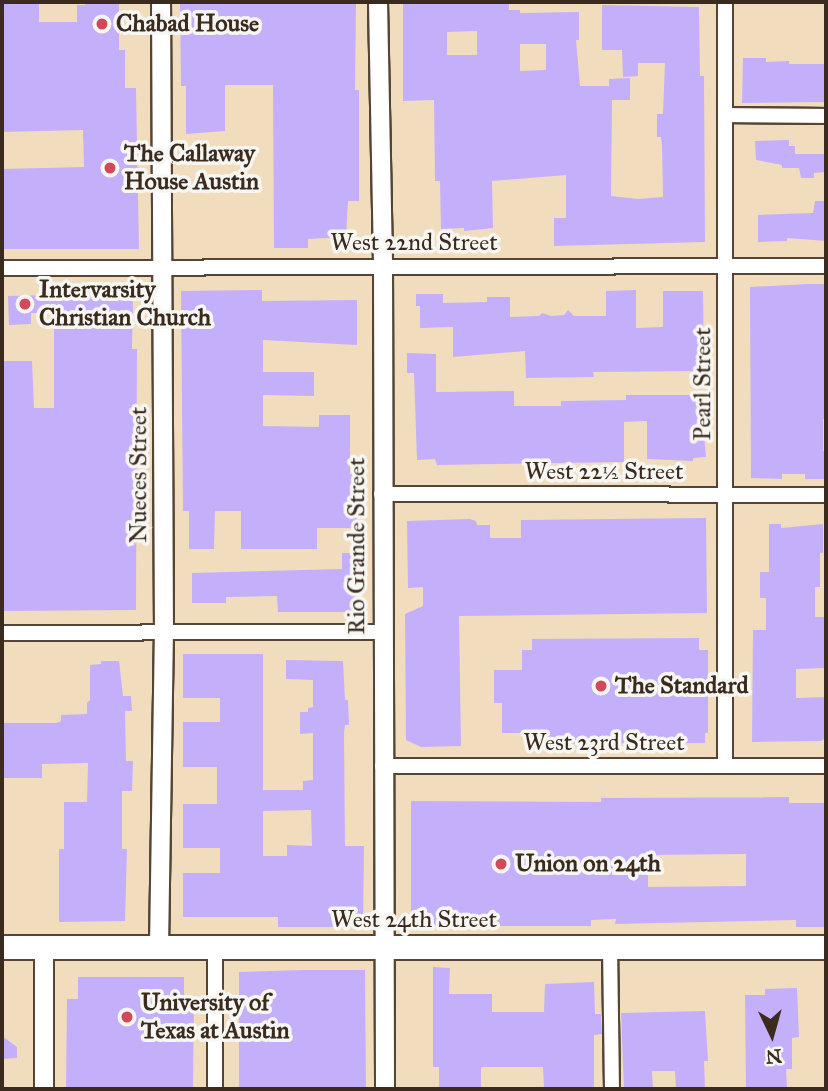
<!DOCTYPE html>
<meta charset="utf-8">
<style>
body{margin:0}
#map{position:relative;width:828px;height:1091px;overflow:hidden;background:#f1ddbe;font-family:"IM FELL Great Primer",serif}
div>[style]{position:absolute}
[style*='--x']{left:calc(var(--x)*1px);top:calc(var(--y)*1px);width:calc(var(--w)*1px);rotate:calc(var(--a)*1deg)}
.building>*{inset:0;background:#c4affb}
.roads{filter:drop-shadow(2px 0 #564536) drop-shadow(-2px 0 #564536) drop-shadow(0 2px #564536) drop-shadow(0 -2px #564536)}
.minor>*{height:14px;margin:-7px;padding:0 7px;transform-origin:7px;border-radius:7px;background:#fff}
.tertiary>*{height:18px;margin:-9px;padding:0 9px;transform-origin:9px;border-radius:9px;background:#fff}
.primary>*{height:23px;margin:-11.5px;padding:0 11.5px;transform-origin:11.5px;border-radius:11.5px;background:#fff}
.dots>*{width:19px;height:19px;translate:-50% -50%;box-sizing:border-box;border:4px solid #f6f6f2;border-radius:50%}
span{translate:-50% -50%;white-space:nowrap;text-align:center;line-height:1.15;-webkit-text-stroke:7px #f6f6f2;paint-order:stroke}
.poi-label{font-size:24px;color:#3b2a1e;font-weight:700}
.left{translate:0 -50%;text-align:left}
.street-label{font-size:24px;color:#3b2a1e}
.frame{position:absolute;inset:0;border:4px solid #3b2a1e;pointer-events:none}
.north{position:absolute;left:737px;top:1000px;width:70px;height:70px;-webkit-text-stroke:5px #f6f6f2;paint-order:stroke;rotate:175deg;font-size:19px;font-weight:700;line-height:28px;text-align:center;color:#3b2a1e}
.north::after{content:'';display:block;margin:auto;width:24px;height:32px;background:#3b2a1e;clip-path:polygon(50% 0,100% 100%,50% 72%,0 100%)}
</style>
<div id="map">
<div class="building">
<i style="clip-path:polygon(2px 2px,39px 2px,39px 22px,77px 22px,77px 5px,85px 5px,85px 2px,119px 2px,119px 50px,125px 50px,125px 88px,136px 88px,139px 249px,2px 249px,2px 169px,84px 167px,83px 130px,2px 132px)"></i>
<i style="clip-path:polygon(180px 2px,356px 2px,355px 90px,359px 90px,359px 201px,348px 201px,346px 237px,308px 239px,308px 248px,274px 248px,273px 85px,225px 85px,225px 131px,186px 134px,186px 86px,181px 86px)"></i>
<i style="clip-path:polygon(evenodd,403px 2px,509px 2px,509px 10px,520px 10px,520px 13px,579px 12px,579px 40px,576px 40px,580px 86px,609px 86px,609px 79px,630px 78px,630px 100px,612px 100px,611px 196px,638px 199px,663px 197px,662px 145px,661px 137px,657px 137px,657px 114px,663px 114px,665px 63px,638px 63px,638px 76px,623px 77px,622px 50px,602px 50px,602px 5px,699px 7px,700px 76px,704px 76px,705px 242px,554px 246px,554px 218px,566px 218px,566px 175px,492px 181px,493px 228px,464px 231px,464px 228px,441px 229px,440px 181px,435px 181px,434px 100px,403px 101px,403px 2px,477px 31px,477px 55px,447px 55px,447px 32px,477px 31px,403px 2px,520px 44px,546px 44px,546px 70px,520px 71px,520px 44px)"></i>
<i style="clip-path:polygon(743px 58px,766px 58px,766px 62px,789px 61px,789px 64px,826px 64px,826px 102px,742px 103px)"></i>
<i style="clip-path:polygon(789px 140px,789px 146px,795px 146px,795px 154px,826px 154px,826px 172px,814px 173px,814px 178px,801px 178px,799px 168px,782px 168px,782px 165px,756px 160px,755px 141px)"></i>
<i style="clip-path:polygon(815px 201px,826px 201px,826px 241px,787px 238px,787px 241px,758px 242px,758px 215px,813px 213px)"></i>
<i style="clip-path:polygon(809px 284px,825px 284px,826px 293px,826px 319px,824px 319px,826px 419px,823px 419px,823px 451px,826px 451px,826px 474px,824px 479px,805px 479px,805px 474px,782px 474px,782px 479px,751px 478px,750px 287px)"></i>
<i style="clip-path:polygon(54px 290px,96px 290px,96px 295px,133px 296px,132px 349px,137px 349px,136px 610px,2px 611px,2px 361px,32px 361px,34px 408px,54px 408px,54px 313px,31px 313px,31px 324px,9px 325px,8px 296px,54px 295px)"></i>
<i style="clip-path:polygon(262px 290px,262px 301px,357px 300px,357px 345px,263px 340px,263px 372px,314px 372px,314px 396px,263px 395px,263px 426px,319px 427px,319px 415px,350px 415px,350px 474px,357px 474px,357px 528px,317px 528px,317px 549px,241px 549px,241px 511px,215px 511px,214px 549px,189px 549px,189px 511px,183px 511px,181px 291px)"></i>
<i style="clip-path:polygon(636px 290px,636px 328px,663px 327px,663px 291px,703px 291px,704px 371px,593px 372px,594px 377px,526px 378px,525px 351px,453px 357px,453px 327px,420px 328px,420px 306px,416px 306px,416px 294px,443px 294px,443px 303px,487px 302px,487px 297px,510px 297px,510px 317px,539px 316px,542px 313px,551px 316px,564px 315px,568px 310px,574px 316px,606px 316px,606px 291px)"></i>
<i style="clip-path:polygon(407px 353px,436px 354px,436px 392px,514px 391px,514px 406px,561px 406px,561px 401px,626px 400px,626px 395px,705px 395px,705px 414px,702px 414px,706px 457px,693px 458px,693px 461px,647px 459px,647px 421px,624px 422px,624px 462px,437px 465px,435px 459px,417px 460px,414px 373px,407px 373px)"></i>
<i style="clip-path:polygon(706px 518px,707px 613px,459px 616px,461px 746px,421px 747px,406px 740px,405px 614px,423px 606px,423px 587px,408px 588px,407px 521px,470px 519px,476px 521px,477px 525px,490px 525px,490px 538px,521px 538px,521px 520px)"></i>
<i style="clip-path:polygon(769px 524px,781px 524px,781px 528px,823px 524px,823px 553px,820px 553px,820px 587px,815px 587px,815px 617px,826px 617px,826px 668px,796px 669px,796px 698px,826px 697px,826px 738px,821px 741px,752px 742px,753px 630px,766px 630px,766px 598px,760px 598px,760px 572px,769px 572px)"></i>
<i style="clip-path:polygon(342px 553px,358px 553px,358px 612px,278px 612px,277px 596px,226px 597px,226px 603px,192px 603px,192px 573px,342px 569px)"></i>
<i style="clip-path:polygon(699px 638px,699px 650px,708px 650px,708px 733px,705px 733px,705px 743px,532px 744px,532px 733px,502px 733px,502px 703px,494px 703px,494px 670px,522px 670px,522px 650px,532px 650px,532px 639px)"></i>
<i style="clip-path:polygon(evenodd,183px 654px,263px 654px,263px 790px,303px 790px,303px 781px,313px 780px,313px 733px,300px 734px,300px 712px,308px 712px,308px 708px,313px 707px,313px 680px,286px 679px,286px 660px,343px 661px,345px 700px,348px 700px,349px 725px,345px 725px,344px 733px,345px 846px,364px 846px,363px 927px,278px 927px,278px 917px,183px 917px,183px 873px,220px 873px,220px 848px,183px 848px,183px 804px,217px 804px,217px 767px,183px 767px,183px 722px,220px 722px,220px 698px,183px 698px,183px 654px,311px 810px,312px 846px,287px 845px,287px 856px,263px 856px,263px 811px,311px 810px)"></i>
<i style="clip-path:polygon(101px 661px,119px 661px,123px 696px,131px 696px,132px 711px,125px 711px,126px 761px,133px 761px,132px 791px,122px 791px,122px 849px,127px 849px,125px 921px,59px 922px,59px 849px,64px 849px,64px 802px,87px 802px,88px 763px,42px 764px,42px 778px,2px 778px,2px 723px,57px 723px,61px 721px,61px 715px,87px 714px,87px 703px,90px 700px,90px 665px,101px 664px)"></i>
<i style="clip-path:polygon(evenodd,789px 797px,789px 803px,826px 803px,826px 927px,796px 927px,796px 920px,615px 924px,616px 919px,591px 920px,591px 926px,411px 926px,411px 801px,601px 802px,601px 798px,789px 797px,746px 854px,746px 886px,648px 887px,648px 855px,746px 854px)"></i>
<i style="clip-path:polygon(433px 967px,450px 968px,449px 994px,492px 994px,492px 1012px,544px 1012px,545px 984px,594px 982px,595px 1014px,601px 1014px,602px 1034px,594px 1035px,594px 1089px,544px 1089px,543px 1067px,481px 1067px,481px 1089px,439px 1089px,439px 1067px,433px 1067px)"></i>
<i style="clip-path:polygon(304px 970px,365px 970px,366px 1089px,239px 1089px,239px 972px)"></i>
<i style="clip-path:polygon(78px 977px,184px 977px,184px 1001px,194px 1000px,193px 1089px,66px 1089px,67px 999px,78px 999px)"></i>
<i style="clip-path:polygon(797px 988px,799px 1037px,792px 1038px,792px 1069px,786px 1069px,787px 1089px,746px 1089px,745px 995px,765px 995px,765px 989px)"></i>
<i style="clip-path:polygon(705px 1011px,708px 1061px,704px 1061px,705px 1089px,676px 1089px,675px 1071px,652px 1071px,653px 1089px,624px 1089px,621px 1013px)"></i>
<i style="clip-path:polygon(2px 1036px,17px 1047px,17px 1058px,2px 1059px)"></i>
</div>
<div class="roads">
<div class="minor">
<i style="--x:726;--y:115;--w:100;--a:0.6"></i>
<i style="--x:2;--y:268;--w:824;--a:-0.14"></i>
<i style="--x:381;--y:494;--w:445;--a:0.1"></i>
<i style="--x:2;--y:633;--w:380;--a:-0.2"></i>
<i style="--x:382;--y:766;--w:444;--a:0"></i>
<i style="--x:725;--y:766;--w:764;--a:-90"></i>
<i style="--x:610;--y:946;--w:143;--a:89.2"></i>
<i style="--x:215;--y:1089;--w:142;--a:-90"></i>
</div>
<div class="tertiary">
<i style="--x:378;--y:2;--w:263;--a:88.9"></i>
<i style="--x:383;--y:265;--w:824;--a:89.86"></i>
<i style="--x:44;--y:947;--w:142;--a:90"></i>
<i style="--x:159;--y:947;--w:313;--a:-89.1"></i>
<i style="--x:164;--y:634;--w:632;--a:-90.27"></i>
</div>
<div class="primary">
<i style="--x:2;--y:947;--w:824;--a:0"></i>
</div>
</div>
<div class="dots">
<i style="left:102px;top:24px;background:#d1495b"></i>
<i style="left:110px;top:168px;background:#d1495b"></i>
<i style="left:25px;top:304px;background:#d1495b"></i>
<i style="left:601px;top:686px;background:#d1495b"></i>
<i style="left:501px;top:864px;background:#d1495b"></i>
<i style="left:127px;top:1017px;background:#d1495b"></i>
</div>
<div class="poi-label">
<span class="left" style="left:116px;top:24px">Chabad House</span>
<span class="left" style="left:124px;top:168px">The Callaway<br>House Austin</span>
<span class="left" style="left:39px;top:304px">Intervarsity<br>Christian Church</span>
<span class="left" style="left:615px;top:686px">The Standard</span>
<span class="left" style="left:515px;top:864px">Union on 24th</span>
<span class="left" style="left:141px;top:1017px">University of<br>Texas at Austin</span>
</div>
<div class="street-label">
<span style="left:414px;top:243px">West 22nd Street</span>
<span style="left:703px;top:384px;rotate:-90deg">Pearl Street</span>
<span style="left:604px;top:472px">West 22½ Street</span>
<span style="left:139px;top:475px;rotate:-90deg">Nueces Street</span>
<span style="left:357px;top:546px;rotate:-90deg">Rio Grande Street</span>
<span style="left:604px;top:743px">West 23rd Street</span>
<span style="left:414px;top:920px">West 24th Street</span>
</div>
<div class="frame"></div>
<div class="north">N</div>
</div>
